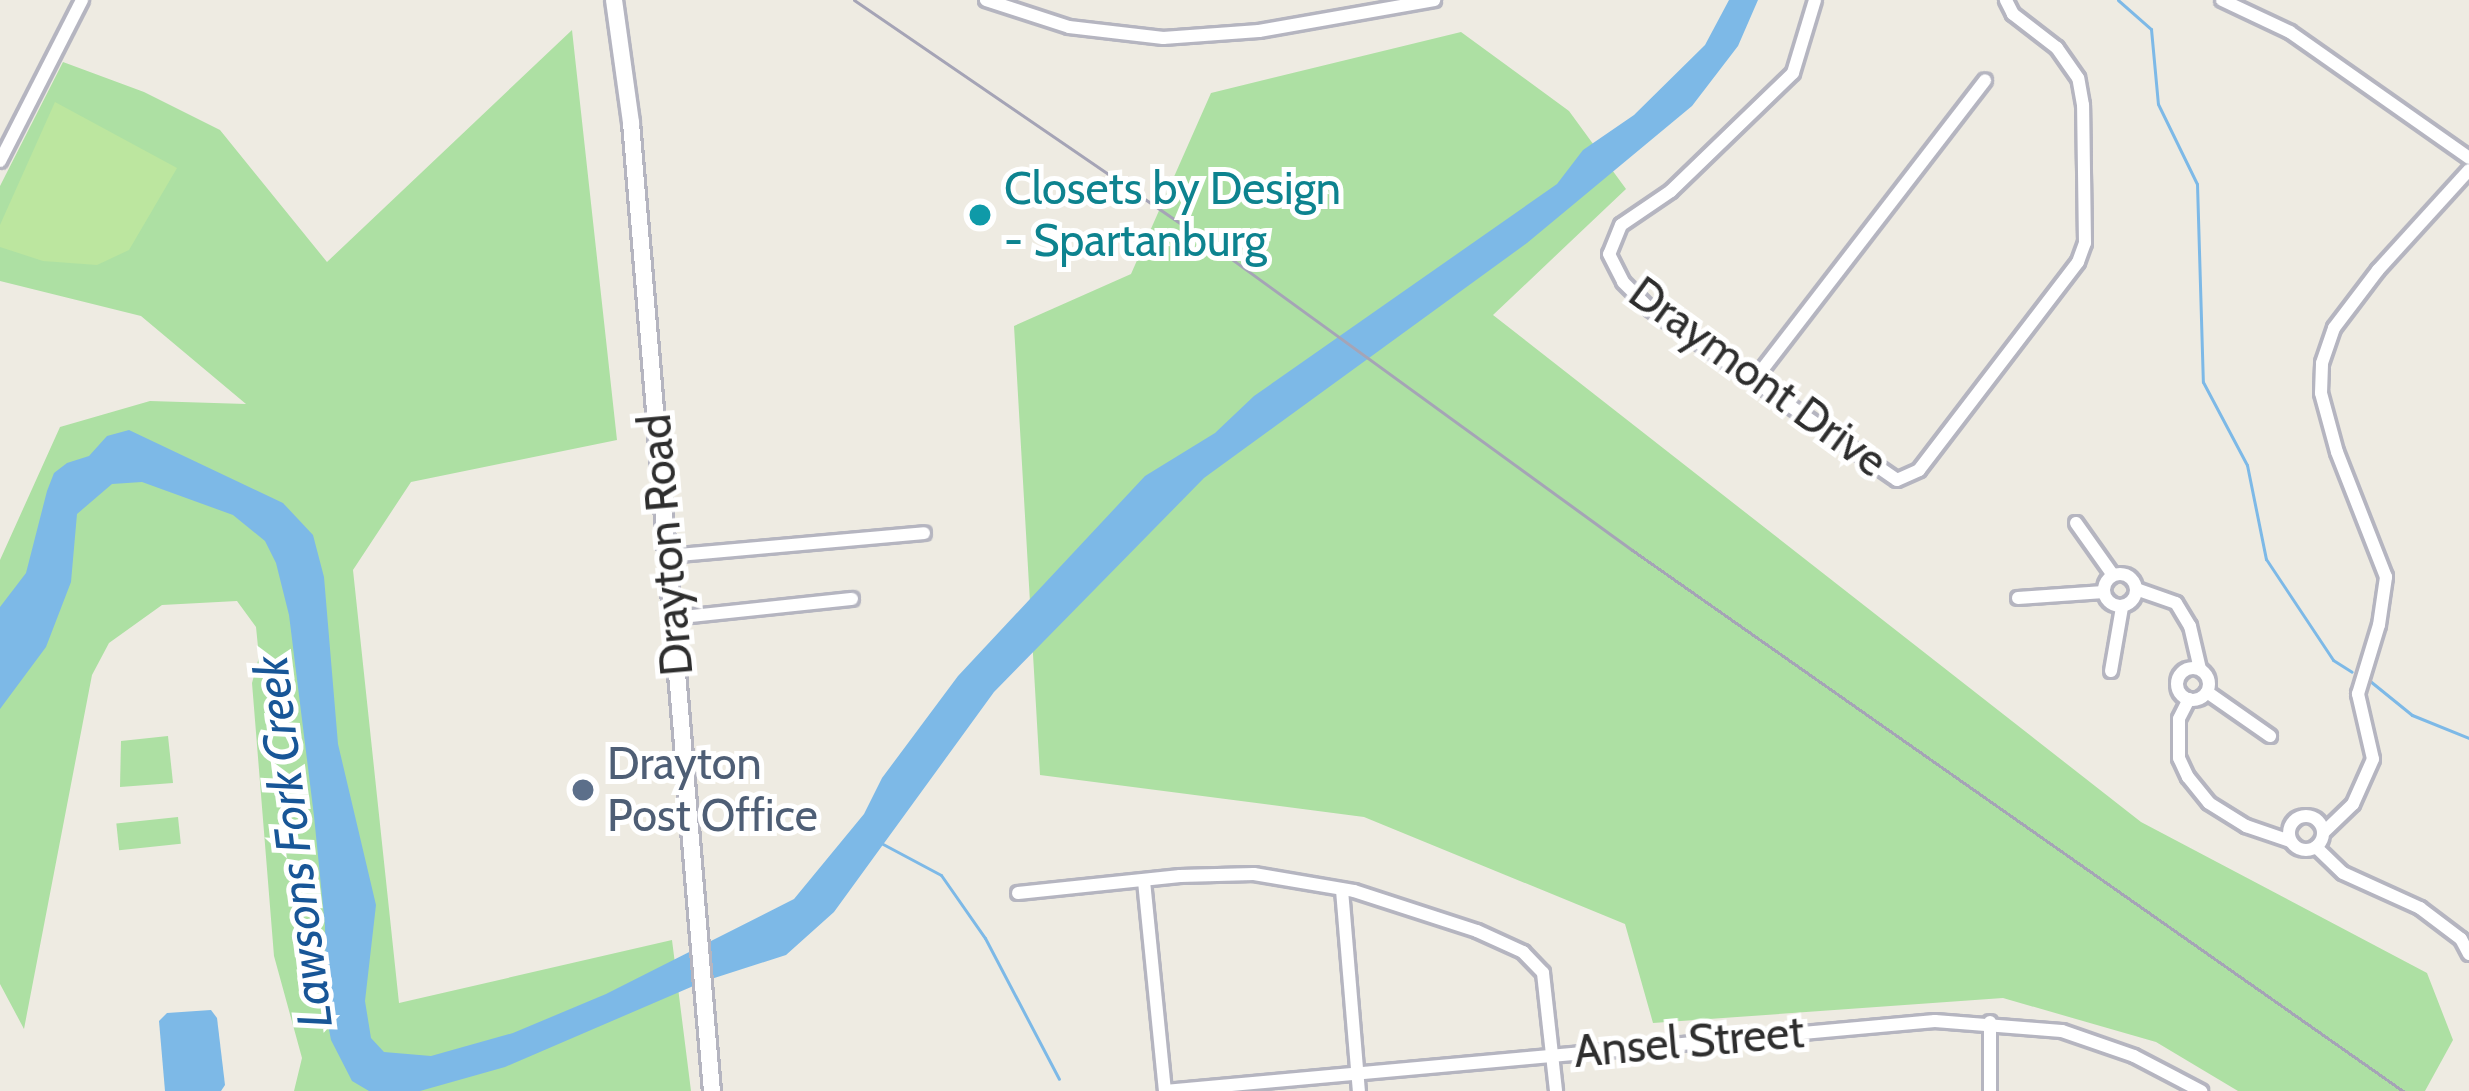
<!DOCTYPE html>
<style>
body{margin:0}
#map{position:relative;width:2469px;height:1091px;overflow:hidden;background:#eeebe2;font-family:Cabin,sans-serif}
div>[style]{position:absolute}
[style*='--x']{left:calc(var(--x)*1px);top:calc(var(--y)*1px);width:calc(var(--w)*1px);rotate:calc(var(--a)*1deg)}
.green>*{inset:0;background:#ade0a3;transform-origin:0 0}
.pitch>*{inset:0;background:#bce69f}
.water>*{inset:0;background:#7db9e7}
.stream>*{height:3px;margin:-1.5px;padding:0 1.5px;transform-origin:1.5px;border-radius:1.5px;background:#7db9e7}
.roads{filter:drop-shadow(3px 0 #b5b5c0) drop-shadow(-3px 0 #b5b5c0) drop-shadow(0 3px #b5b5c0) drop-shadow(0 -3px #b5b5c0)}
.street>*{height:12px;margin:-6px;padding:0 6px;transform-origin:6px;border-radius:6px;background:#fff}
.street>.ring{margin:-6px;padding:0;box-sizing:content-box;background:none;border:12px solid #fff;border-radius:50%}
.secondary>*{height:16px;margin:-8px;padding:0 8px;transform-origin:8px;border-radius:8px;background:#fff}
.rail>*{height:3px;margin:-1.5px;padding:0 1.5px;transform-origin:1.5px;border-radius:1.5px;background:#a5a4b6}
.dots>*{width:33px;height:33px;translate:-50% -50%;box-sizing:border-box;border:6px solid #fff;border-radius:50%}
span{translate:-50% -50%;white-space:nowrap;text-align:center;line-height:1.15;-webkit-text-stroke:10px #fff;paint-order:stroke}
.culture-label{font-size:45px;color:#0d838f}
.left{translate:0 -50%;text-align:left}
.street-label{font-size:45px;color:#2e2e2e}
.service-label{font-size:45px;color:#4e5e75}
.water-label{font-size:48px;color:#185697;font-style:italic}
</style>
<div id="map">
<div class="green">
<i style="clip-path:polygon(572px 30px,617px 440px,411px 482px,353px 570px,399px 1003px,672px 940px,691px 1091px,294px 1091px,302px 1058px,274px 956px,252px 683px,259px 657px,256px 627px,237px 601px,162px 605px,109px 643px,92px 675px,24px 1029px,0 984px,0 560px,60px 427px,150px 401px,246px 404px,141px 316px,0 281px,0 186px,63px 62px,144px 92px,220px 130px,327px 262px)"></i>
<i style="clip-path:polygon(1461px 32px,1569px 111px,1626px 189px,1493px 315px,2141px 822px,2427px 973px,2453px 1040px,2425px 1091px,2238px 1091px,2156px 1042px,2003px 998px,1653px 1023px,1625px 924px,1364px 817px,1040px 775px,1014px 326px,1131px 274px,1211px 93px)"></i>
<i style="clip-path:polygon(168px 736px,173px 783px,120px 787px,121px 741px)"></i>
<i style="left:178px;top:817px;width:27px;height:62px;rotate:84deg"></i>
</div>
<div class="pitch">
<i style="clip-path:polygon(55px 102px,177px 168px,129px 250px,97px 265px,43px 261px,0 247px,0 225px)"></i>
</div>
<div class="water">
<i style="clip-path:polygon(1729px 0,1758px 0,1738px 46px,1692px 106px,1527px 243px,1204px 478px,994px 692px,834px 912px,786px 955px,705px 981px,505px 1067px,420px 1091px,369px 1091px,352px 1081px,331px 1040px,326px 1014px,325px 926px,314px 816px,289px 615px,276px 563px,265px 541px,233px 515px,142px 482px,112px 484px,77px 514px,71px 582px,46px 647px,0 709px,0 607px,26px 573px,47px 491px,54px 473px,67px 463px,89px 456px,107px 436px,129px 430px,283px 503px,313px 535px,324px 577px,338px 744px,376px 905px,365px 1001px,371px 1038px,384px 1052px,431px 1056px,513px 1033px,606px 994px,794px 899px,864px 814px,882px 778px,958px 676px,1145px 476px,1215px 433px,1254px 396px,1557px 184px,1583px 150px,1634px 115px,1705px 45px)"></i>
<i style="clip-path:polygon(211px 1010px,217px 1018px,225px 1085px,221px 1091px,165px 1091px,159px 1021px,167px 1013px)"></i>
</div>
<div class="stream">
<i style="--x:2118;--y:0;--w:44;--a:41.3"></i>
<i style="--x:2151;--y:29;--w:75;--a:84.7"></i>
<i style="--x:2158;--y:104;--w:89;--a:64"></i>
<i style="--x:2197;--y:184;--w:198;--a:88.3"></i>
<i style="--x:2203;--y:382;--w:94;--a:62.1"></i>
<i style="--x:2247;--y:465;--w:96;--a:78.6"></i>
<i style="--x:2266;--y:559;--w:121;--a:56.4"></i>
<i style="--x:2333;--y:660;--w:22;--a:32"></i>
<i style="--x:2370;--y:681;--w:54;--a:39"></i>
<i style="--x:2412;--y:715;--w:61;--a:22"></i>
<i style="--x:881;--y:843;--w:68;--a:28.1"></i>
<i style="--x:941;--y:875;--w:77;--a:55.1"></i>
<i style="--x:985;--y:938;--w:159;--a:62.3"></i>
</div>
<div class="roads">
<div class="street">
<i style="--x:986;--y:0;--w:87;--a:18"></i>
<i style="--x:1069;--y:27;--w:95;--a:6.7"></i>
<i style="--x:1163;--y:38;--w:96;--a:-4.2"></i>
<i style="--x:1259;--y:31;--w:178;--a:-10"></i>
<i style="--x:1815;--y:0;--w:76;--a:106.8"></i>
<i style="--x:1793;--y:73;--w:170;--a:136"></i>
<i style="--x:1671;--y:191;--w:60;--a:145.8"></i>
<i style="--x:1621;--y:225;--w:31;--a:112"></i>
<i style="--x:1609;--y:254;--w:31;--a:63"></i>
<i style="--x:1623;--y:282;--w:38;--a:45"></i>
<i style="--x:1650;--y:309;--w:300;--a:34.7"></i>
<i style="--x:1897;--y:480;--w:24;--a:-24"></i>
<i style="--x:1919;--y:470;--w:262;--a:-52.6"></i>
<i style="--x:2078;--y:262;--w:20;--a:-70"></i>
<i style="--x:2085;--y:243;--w:138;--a:-90.8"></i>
<i style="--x:2083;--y:105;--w:27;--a:-100"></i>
<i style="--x:2078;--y:78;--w:37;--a:-125"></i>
<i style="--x:2057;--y:48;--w:56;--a:-142.3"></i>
<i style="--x:2013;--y:14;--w:16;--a:-117"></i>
<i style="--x:2222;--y:0;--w:75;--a:25.2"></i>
<i style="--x:2290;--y:32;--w:219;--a:35.1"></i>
<i style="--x:0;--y:161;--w:181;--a:-63"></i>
<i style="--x:1755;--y:379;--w:377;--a:-52.4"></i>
<i style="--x:2076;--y:523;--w:64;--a:54.6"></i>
<i style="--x:668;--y:556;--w:257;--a:-5.1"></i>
<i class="ring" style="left:2104px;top:574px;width:20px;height:20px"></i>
<i style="--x:2136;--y:589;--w:42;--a:19.3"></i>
<i style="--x:2176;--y:603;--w:27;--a:59"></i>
<i style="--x:2190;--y:626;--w:44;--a:76.9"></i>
<i style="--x:2018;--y:598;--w:86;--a:-4"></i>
<i style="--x:673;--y:618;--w:180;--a:-6.1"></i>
<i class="ring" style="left:2177px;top:668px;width:20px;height:20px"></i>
<i style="--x:2111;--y:671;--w:65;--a:-80.2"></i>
<i style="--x:2207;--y:692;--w:77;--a:34.9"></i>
<i style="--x:2189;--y:699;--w:22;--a:117"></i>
<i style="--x:2179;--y:719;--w:39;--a:90"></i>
<i style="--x:2179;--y:758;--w:21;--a:65"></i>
<i style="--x:2188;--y:777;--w:33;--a:51"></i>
<i style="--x:2209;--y:803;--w:44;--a:31.9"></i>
<i style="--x:2246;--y:826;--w:46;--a:18.8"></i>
<i class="ring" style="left:2289px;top:816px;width:22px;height:22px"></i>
<i style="--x:2324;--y:832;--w:40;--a:-44"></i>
<i style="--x:2353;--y:804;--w:49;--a:-66"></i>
<i style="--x:2373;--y:759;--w:67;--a:-103"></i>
<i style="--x:2358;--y:694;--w:72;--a:-73.1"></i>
<i style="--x:2379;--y:625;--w:49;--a:-81.7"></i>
<i style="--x:2386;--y:577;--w:134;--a:-111.4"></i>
<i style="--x:2337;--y:452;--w:61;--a:-105.2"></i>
<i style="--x:2321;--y:393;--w:30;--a:-88"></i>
<i style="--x:2322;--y:363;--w:37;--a:-71"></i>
<i style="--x:2334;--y:328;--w:73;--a:-52.8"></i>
<i style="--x:2378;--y:270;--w:135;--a:-47.7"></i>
<i style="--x:2316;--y:847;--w:37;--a:44"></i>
<i style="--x:2343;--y:873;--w:85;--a:24.4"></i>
<i style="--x:2420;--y:908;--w:51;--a:37.1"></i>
<i style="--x:2461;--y:939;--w:17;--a:62"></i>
<i style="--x:1144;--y:881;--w:211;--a:84.3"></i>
<i style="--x:1342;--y:890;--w:202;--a:85.2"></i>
<i style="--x:1018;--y:893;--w:163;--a:-6"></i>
<i style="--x:1180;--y:876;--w:74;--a:-1.5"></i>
<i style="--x:1254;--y:874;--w:101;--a:9.6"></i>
<i style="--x:1354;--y:891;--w:129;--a:18"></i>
<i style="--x:1477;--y:931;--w:51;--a:24.5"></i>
<i style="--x:1523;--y:952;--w:29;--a:46"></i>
<i style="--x:1543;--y:973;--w:119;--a:83.7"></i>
<i style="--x:1165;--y:1091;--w:773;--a:-5.19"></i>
<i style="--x:1935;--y:1021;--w:127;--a:4.5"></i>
<i style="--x:2062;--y:1031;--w:76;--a:19.1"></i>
<i style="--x:2134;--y:1056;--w:76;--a:27.6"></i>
<i style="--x:1990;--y:1091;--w:69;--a:-90"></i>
</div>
<div class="secondary">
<i style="--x:614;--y:0;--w:124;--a:82.1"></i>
<i style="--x:631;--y:123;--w:971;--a:85.22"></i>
</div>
</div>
<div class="rail">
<i style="--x:854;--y:0;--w:451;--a:34.4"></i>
<i style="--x:1226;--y:255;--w:502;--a:36"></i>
<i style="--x:1632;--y:550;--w:942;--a:35.06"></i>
</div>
<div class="dots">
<i style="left:980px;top:215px;background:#0f9aa8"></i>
<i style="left:583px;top:790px;background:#5c6f8a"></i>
</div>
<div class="culture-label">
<span class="left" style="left:1004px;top:215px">Closets by Design<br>- Spartanburg</span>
</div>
<div class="street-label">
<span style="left:1758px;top:377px;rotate:36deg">Draymont Drive</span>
<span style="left:666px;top:545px;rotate:-95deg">Drayton Road</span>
<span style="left:1689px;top:1042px;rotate:-5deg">Ansel Street</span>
</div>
<div class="service-label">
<span class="left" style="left:607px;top:790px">Drayton<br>Post Office</span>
</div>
<div class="water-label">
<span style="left:293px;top:842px;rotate:-97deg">Lawsons Fork Creek</span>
</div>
</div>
